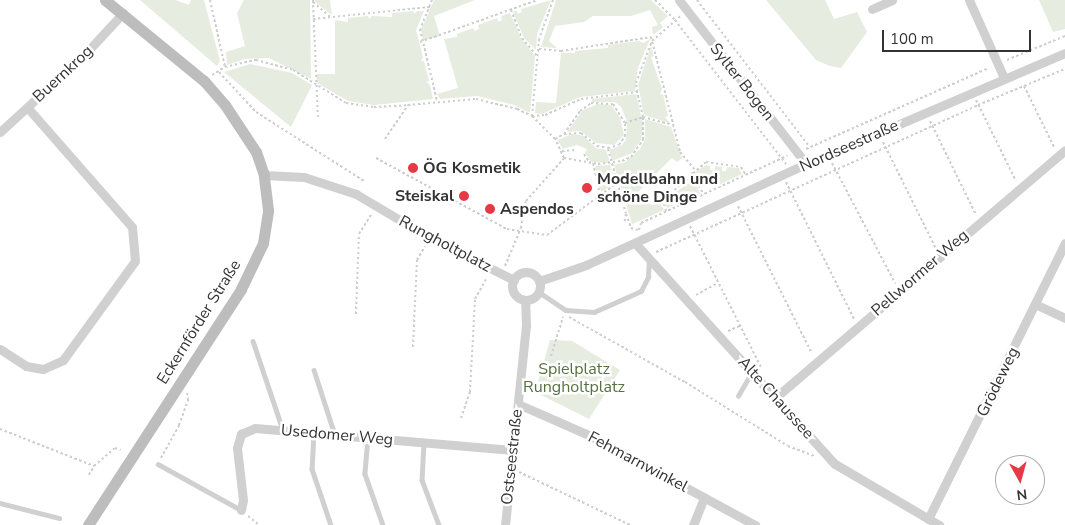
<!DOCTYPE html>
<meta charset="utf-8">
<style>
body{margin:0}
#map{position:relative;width:1065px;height:525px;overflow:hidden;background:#fff;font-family:"Nunito Sans",sans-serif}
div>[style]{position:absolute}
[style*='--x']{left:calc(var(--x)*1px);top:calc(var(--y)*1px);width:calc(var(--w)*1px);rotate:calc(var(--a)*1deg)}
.green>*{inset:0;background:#e6ecdf}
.path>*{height:2px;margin-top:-1px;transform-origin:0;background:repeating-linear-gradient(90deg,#cdcdcd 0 2.5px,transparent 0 5px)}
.lane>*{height:4.5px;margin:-2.25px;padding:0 2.25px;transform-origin:2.25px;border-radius:2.25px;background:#d0d0d0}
.street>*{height:9px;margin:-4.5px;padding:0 4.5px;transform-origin:4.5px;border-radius:4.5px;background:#d0d0d0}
.street>.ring{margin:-4.5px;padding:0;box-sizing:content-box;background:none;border:9px solid #d0d0d0;border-radius:50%}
.secondary>*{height:11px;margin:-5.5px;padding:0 5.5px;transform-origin:5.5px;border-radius:5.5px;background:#bdbdbd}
.dots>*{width:14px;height:14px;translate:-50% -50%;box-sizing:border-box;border:2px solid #fff;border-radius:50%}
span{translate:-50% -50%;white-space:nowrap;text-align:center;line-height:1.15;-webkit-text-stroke:5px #fff;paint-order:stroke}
.street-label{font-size:16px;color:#333}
.poi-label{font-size:16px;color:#333;font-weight:700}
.left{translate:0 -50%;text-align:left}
.right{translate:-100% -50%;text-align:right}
.park-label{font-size:16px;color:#56703f}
.north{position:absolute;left:995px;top:455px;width:50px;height:50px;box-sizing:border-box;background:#fff;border:1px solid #adadad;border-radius:50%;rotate:173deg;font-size:14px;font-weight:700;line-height:20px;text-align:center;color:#333}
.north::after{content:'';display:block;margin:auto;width:18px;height:22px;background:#e63946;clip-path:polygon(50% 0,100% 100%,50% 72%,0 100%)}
.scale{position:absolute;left:882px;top:30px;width:149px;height:22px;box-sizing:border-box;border:2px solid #333;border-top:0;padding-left:6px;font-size:15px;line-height:18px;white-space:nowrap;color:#333;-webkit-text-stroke:4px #fff;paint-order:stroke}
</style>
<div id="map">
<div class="green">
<i style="clip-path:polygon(140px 0,175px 0,189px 5px,191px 0,204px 0,220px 61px,217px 66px)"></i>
<i style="clip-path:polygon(244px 0,310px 0,311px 79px,269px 58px,245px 59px,227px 65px,226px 52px,245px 46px,237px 13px)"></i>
<i style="clip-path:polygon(315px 0,330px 0,332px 15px,315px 2px)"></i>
<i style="clip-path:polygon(434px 0,475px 0,434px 16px,440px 36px,423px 40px,421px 30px)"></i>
<i style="clip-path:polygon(551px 0,537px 34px,536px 50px,524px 38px,513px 12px,516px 10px,518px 14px,522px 12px,521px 9px)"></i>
<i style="clip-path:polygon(556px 0,651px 0,668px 16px,660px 23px,663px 27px,653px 35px,652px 27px,658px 25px,650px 10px,631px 16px,593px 16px,584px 22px,555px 26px,549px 41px,557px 48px,541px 47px)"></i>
<i style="clip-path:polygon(766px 0,825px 0,834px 19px,857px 12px,867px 32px,841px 68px,830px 66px,816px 60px)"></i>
<i style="clip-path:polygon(1039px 0,1065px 0,1065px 29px,1053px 32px)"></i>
<i style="clip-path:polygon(413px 11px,414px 14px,417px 11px,424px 11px,416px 30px,423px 57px,421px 61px,424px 61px,429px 81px,426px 82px,430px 85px,433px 99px,374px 105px,348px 101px,317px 83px,316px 74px,335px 74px,335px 20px,348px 22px,348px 18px,368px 16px,369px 19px,372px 16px,392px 17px,392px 13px)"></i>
<i style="clip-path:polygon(510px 13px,521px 38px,535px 56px,530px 113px,514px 105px,477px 96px,440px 99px,437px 94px,458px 88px,444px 39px,457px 37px,457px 34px,473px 28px,475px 31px,479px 29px,478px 25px,497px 18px,499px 22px,502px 20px,501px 16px)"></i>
<i style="clip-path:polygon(650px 39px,638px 68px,635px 91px,580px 97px,542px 114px,535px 113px,536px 102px,556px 103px,561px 53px,575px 53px,575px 51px,608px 48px,608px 45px,639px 41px,643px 43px)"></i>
<i style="clip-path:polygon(651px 46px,654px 56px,651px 57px,662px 89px,660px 95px,663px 94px,668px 116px,665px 117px,670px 123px,644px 115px,638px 85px)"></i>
<i style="clip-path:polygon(250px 64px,292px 73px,312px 85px,291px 127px,224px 72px)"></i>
<i style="clip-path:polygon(636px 94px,643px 124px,641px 140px,632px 153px,612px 161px,609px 150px,622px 145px,626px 139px,627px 121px,621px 107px,615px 102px,592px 102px,592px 99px)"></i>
<i style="clip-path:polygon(598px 104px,611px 105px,620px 118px,624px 135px,614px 145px,596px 143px,581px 131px,567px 132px,583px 110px)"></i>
<i style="clip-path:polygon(645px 119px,671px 127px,682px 158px,677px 162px,672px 158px,638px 192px,651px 205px,659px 201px,664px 210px,632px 224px,614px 165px,625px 162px,640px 149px,645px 139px)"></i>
<i style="clip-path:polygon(573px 134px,584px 136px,596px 148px,606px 150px,610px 163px,591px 162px,585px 153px,587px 149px,577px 145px,563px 149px,557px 140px)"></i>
<i style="clip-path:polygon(610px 165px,616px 183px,601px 192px,595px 166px)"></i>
<i style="clip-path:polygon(706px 165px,710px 166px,710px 170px,715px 170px,715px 166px,722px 167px,722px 171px,726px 171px,727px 167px,739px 168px,742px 174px,714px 187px,711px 181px,701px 185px,694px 173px)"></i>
<i style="clip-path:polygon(693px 175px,700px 194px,667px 208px,665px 202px,677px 195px,675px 193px,690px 182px,688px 179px)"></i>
<i style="clip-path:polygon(550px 340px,572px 341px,620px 370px,589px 419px,535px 392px)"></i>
</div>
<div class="path">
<i style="--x:210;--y:0;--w:69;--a:77.4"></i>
<i style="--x:313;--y:0;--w:117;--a:87.6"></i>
<i style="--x:432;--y:0;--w:31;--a:112"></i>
<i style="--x:420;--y:29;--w:74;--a:76.7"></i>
<i style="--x:553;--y:0;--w:41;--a:109.7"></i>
<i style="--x:539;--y:39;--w:77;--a:95.2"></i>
<i style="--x:532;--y:116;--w:13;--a:-4"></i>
<i style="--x:545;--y:115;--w:39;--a:-24"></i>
<i style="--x:581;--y:99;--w:56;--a:-7.1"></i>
<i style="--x:637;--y:92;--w:9;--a:-96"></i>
<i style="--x:636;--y:83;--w:45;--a:-69.1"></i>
<i style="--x:652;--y:41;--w:38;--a:-41"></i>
<i style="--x:655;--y:0;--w:28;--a:45"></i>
<i style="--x:675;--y:20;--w:182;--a:52.4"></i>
<i style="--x:697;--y:0;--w:185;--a:52.5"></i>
<i style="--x:313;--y:2;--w:23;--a:41"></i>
<i style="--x:511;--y:10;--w:30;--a:69"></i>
<i style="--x:522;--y:38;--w:25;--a:50"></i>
<i style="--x:313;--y:19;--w:118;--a:-5.9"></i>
<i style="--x:420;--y:42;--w:124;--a:-19.7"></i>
<i style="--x:539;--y:49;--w:22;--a:5"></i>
<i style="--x:561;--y:51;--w:91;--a:-8.8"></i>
<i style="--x:651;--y:37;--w:119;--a:75.8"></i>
<i style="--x:680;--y:152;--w:23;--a:50"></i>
<i style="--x:1007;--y:60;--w:63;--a:-22.5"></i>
<i style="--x:219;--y:72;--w:54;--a:47.2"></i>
<i style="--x:256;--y:112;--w:128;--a:32.6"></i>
<i style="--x:212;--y:75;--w:15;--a:-32"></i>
<i style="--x:225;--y:67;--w:32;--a:-13"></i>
<i style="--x:256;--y:60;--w:38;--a:15"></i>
<i style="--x:293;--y:70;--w:62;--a:31.9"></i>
<i style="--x:346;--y:103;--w:28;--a:8"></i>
<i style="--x:374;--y:107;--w:34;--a:-3"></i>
<i style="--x:1024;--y:86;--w:68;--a:63.8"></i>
<i style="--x:976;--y:100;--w:90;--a:63.7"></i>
<i style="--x:930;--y:121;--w:105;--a:63.9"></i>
<i style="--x:564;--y:134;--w:17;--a:-3"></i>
<i style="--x:581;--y:133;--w:21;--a:39"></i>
<i style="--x:597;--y:146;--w:11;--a:10"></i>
<i style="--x:608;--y:148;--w:11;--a:-15"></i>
<i style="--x:619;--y:145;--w:11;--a:-56"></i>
<i style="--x:625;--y:136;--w:13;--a:-90"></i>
<i style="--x:625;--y:123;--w:19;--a:-18"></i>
<i style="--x:643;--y:117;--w:26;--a:-103"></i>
<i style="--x:385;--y:139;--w:41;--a:-55.9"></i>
<i style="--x:408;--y:105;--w:68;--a:-5"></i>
<i style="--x:476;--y:99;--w:42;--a:13.7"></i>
<i style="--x:517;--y:109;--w:17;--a:25"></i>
<i style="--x:532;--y:116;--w:33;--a:45"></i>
<i style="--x:883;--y:142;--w:119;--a:63.6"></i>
<i style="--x:608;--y:149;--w:67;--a:74.5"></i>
<i style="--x:626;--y:214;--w:10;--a:101"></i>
<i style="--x:806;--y:149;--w:200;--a:-23.9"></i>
<i style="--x:562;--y:151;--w:12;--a:-5"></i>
<i style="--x:584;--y:154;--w:11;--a:56"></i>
<i style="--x:376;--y:158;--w:149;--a:28.5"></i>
<i style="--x:507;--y:229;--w:40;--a:8.5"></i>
<i style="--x:547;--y:235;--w:66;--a:-37"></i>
<i style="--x:600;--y:195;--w:33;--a:-102"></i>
<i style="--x:564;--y:158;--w:35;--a:10"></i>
<i style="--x:598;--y:164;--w:24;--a:-7"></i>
<i style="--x:622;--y:161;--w:10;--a:-24"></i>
<i style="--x:631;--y:157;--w:21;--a:-55"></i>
<i style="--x:643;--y:140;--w:23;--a:-90"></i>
<i style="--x:643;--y:117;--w:30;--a:15"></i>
<i style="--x:832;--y:163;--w:136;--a:62.3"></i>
<i style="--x:692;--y:172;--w:25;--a:63"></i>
<i style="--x:786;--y:182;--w:153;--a:63.6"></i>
<i style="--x:600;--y:195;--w:22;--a:-34"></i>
<i style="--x:738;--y:206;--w:165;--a:63.4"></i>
<i style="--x:666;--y:211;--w:11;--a:-105"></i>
<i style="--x:663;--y:200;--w:57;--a:-41.5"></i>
<i style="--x:706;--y:162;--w:35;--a:8"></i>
<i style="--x:741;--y:167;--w:9;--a:58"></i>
<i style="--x:626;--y:214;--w:15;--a:70"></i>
<i style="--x:631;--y:228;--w:7;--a:16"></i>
<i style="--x:690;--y:226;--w:158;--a:63.3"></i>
<i style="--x:639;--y:230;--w:7;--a:-74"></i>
<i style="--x:641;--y:223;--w:161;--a:-24.7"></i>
<i style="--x:656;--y:252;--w:354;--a:-24.5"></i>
<i style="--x:978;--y:105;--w:94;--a:-22.5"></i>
<i style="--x:505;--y:266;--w:41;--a:-67.2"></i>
<i style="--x:521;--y:228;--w:27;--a:-80"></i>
<i style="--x:526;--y:201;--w:57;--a:-48.5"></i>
<i style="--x:564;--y:158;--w:21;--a:-115"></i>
<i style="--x:555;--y:139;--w:10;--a:-29"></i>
<i style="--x:564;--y:134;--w:28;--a:-55"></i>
<i style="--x:580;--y:111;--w:14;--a:-36"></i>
<i style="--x:591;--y:103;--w:22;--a:3"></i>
<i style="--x:613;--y:104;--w:22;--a:58"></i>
<i style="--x:696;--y:295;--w:25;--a:-29"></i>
<i style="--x:356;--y:314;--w:80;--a:-87.9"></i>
<i style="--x:359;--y:234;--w:25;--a:-58"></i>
<i style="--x:569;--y:317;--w:133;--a:29.3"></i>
<i style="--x:685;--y:382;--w:121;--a:31.9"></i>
<i style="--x:788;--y:446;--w:28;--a:21"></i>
<i style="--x:728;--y:331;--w:13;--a:-23"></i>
<i style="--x:413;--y:347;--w:87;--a:-87.4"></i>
<i style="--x:417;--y:260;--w:16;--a:-60"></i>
<i style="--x:551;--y:356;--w:41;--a:-72.9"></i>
<i style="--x:461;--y:418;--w:28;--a:-71"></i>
<i style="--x:470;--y:392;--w:93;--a:-86.9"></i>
<i style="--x:475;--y:299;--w:25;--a:-61"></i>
<i style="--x:0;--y:429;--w:101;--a:21.5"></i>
<i style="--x:94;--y:466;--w:28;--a:-41"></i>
<i style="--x:115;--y:448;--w:6;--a:18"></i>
<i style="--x:161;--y:458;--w:38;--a:-61"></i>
<i style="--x:179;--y:425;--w:27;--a:-70"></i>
<i style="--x:188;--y:400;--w:8;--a:-97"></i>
<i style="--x:519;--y:472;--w:123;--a:25.5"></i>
<i style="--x:89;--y:475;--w:10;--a:-61"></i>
<i style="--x:248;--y:516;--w:14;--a:39"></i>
</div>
<div class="lane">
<i style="--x:539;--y:292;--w:32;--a:34"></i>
<i style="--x:566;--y:310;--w:28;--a:4"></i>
<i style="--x:594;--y:312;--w:51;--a:-24.1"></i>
<i style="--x:641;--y:291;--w:16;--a:-63"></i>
<i style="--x:648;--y:277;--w:18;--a:-87"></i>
<i style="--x:253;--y:341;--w:94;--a:71.4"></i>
<i style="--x:314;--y:370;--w:68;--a:72.1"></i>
<i style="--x:738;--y:396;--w:28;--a:-60"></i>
<i style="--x:314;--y:433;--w:36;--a:93"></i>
<i style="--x:312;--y:469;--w:59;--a:71.3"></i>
<i style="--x:368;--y:438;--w:36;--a:95"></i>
<i style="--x:365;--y:474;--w:54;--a:70.6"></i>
<i style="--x:424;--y:443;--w:37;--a:93"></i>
<i style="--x:422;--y:480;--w:48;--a:69.3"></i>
<i style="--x:158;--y:464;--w:95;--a:29"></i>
<i style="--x:0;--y:503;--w:61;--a:14.3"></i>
</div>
<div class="street">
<i style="--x:679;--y:0;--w:207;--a:52.2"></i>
<i style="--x:969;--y:0;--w:85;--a:65.8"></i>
<i style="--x:872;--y:9;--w:22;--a:-24"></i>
<i style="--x:0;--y:132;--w:115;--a:-42.5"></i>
<i style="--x:85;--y:54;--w:56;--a:-47.2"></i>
<i style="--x:264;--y:175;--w:40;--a:2.9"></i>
<i style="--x:304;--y:177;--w:55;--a:18.1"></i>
<i style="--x:356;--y:194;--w:86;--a:30.7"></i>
<i style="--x:430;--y:238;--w:94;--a:26.6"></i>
<i style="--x:635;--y:243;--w:298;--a:47.9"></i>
<i style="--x:835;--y:464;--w:121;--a:30.4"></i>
<i class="ring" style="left:512px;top:272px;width:19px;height:19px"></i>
<i style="--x:539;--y:281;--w:50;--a:-18.8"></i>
<i style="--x:586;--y:265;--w:242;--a:-24.7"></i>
<i style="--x:806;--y:164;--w:282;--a:-23.2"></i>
<i style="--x:1035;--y:304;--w:33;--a:25"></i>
<i style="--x:0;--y:349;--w:31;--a:33"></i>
<i style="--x:26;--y:366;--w:17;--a:10"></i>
<i style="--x:43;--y:369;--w:22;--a:-24"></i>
<i style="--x:63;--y:360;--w:122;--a:-54"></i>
<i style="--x:135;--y:261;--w:34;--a:-95"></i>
<i style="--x:132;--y:227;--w:159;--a:-131.2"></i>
<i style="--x:776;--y:397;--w:380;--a:-40.5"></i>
<i style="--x:518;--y:404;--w:80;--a:23.7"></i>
<i style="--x:591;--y:436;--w:187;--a:28.5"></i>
<i style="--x:241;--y:510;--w:10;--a:-79"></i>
<i style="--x:243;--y:500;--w:52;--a:-96.6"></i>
<i style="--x:237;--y:448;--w:15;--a:-74"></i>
<i style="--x:241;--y:434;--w:15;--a:-23"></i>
<i style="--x:255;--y:428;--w:257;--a:4.9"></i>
<i style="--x:928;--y:519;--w:308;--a:-63.6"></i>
<i style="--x:505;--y:525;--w:200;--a:-84"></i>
<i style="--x:526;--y:326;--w:26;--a:-92"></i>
<i style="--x:693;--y:525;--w:29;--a:-68"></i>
</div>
<div class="secondary">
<i style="--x:88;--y:525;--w:281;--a:-57"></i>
<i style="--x:241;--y:289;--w:51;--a:-64.4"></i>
<i style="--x:263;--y:243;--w:33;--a:-81"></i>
<i style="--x:268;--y:210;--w:35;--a:-97"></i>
<i style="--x:264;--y:175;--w:24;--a:-109"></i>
<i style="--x:256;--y:152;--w:56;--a:-123.4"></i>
<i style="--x:225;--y:105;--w:32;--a:-131"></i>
<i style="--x:204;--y:81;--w:128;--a:-140.7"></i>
</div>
<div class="dots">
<i style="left:413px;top:168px;background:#e63946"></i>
<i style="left:587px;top:188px;background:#e63946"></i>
<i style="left:464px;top:196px;background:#e63946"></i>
<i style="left:490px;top:209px;background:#e63946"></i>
</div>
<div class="street-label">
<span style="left:63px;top:74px;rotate:-43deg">Buernkrog</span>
<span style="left:742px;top:82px;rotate:52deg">Sylter Bogen</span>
<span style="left:849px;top:146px;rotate:-24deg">Nordseestraße</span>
<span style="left:445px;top:244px;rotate:28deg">Rungholtplatz</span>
<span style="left:920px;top:273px;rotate:-41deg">Pellwormer Weg</span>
<span style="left:199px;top:322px;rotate:-58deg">Eckernförder Straße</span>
<span style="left:998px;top:382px;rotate:-64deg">Grödeweg</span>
<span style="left:776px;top:398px;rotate:48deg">Alte Chaussee</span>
<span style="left:337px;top:435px;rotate:5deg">Usedomer Weg</span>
<span style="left:512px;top:457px;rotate:-84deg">Ostseestraße</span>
<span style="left:638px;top:462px;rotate:28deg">Fehmarnwinkel</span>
</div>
<div class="poi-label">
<span class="left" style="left:423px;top:168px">ÖG Kosmetik</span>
<span class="left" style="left:597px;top:188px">Modellbahn und<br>schöne Dinge</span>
<span class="right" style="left:454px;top:196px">Steiskal</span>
<span class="left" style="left:500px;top:209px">Aspendos</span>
</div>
<div class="park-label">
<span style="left:574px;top:378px">Spielplatz<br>Rungholtplatz</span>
</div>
<div class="north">N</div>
<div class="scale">100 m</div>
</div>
